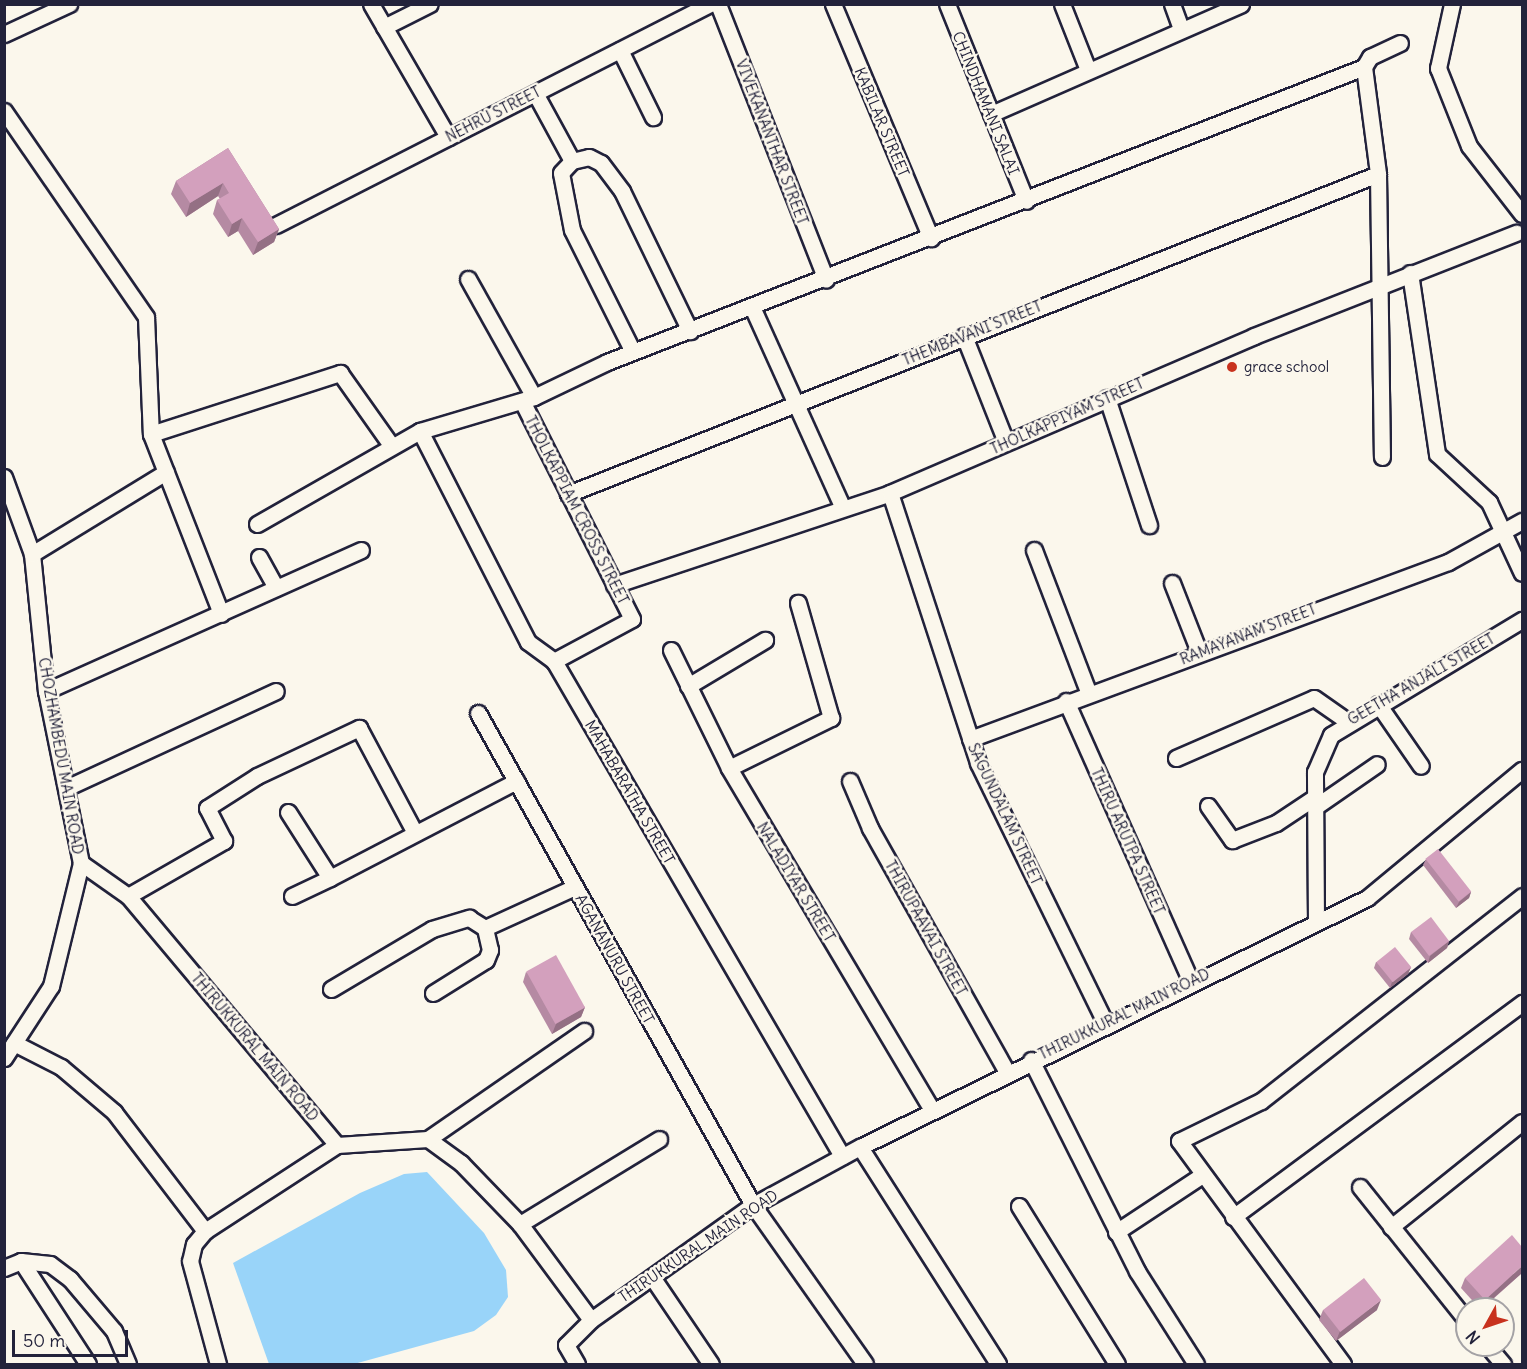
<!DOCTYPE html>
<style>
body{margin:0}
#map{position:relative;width:1527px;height:1369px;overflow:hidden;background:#fbf7ec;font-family:Delius,sans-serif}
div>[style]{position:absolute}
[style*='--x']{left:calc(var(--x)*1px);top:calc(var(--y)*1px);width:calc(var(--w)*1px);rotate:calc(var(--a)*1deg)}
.water>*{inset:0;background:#99d4f9}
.roads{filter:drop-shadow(2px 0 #22223b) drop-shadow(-2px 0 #22223b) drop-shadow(0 2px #22223b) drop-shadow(0 -2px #22223b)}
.minor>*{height:15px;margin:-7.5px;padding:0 7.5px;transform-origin:7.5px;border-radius:7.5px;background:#fbf7ec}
.wall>*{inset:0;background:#b58aa3}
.shaded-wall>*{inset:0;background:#947084}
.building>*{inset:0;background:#d3a0bd;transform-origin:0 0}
.dots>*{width:16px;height:16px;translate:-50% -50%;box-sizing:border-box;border:3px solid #fbf7ec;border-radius:50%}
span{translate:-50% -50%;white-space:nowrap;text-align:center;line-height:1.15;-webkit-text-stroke:5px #fbf7ec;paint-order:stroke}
.street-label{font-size:15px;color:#22223b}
.poi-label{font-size:15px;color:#22223b}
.left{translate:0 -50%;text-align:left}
.frame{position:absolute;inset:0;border:6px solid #22223b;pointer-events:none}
.north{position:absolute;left:1455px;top:1297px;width:60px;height:60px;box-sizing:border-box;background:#fbf7ec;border:2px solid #a4a2a5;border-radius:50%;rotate:230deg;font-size:16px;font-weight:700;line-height:24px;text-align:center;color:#22223b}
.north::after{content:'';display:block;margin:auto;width:21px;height:27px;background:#c8321e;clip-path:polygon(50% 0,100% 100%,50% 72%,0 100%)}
.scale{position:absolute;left:12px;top:1330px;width:116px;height:27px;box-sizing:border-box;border:3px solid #22223b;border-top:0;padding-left:8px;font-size:18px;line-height:21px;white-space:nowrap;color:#22223b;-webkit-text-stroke:4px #fbf7ec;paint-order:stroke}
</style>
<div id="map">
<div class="water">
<i style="clip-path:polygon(427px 1172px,484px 1233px,506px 1270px,508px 1297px,496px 1315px,474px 1331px,354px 1364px,269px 1364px,233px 1263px,360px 1193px,404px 1174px)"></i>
</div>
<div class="roads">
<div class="minor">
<i style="--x:371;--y:4;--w:154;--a:59.9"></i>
<i style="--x:718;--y:4;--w:296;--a:68.6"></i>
<i style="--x:833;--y:4;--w:254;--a:67.3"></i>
<i style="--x:947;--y:4;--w:212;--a:68.1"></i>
<i style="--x:1062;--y:4;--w:71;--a:68.5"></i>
<i style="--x:1172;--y:4;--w:27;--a:70"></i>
<i style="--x:1452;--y:4;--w:66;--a:102.3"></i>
<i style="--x:1438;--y:68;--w:84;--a:68.3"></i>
<i style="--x:1469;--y:146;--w:86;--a:52.1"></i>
<i style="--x:384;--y:27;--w:51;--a:-26.6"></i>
<i style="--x:4;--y:34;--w:72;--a:-24.8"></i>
<i style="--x:620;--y:50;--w:75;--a:63.8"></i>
<i style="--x:1364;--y:67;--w:108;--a:82.5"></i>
<i style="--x:1378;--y:174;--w:283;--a:89.2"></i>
<i style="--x:535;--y:93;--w:77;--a:61.4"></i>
<i style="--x:572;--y:161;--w:17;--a:-13"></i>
<i style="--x:589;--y:157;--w:13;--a:27"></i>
<i style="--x:601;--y:163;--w:35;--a:53"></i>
<i style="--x:622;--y:191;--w:156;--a:64.1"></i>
<i style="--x:4;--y:111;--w:250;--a:55.4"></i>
<i style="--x:146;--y:317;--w:117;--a:87.6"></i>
<i style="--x:151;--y:434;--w:193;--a:68.7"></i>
<i style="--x:991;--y:114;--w:273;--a:-23.7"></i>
<i style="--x:572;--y:161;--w:16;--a:133"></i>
<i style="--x:561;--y:173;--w:58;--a:79.1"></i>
<i style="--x:572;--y:230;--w:136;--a:63.4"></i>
<i style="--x:276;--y:225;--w:487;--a:-27"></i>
<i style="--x:1410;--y:273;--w:183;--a:81.5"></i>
<i style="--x:1437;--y:454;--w:71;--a:42.7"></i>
<i style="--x:1489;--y:502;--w:78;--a:65.1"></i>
<i style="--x:468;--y:279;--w:135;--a:60.8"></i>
<i style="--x:753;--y:309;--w:218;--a:65.7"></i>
<i style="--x:964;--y:336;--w:114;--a:68.4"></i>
<i style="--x:1107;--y:398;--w:134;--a:71.7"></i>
<i style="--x:522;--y:401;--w:244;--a:63.2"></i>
<i style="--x:632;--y:619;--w:89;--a:151.7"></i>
<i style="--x:420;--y:431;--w:237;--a:62.9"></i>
<i style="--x:528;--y:642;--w:32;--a:36"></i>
<i style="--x:554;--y:661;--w:573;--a:59.81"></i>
<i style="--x:151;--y:434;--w:199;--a:-17.9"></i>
<i style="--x:340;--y:373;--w:88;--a:54.7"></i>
<i style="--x:4;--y:477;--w:82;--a:70"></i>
<i style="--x:32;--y:554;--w:138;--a:84.2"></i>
<i style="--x:46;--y:691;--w:176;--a:78.5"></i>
<i style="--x:81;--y:863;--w:127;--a:103.7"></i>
<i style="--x:51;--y:986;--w:86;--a:123.1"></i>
<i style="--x:890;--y:493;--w:284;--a:71.9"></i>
<i style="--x:978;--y:763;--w:291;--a:63.9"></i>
<i style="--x:568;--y:494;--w:871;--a:-21.56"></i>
<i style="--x:257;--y:524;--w:188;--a:-29.7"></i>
<i style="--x:420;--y:431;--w:119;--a:-16.6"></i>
<i style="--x:534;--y:397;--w:81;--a:-25.6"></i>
<i style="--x:607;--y:362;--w:812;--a:-21.29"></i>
<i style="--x:1364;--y:67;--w:12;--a:-59"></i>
<i style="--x:1370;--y:57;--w:33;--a:-25"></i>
<i style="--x:1034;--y:550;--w:154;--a:69.1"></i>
<i style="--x:32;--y:554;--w:157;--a:-31.5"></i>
<i style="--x:259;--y:557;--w:35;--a:61"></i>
<i style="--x:1172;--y:583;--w:74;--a:68.6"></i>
<i style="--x:614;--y:585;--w:291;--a:-18.4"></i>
<i style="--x:890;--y:493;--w:396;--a:-23.3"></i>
<i style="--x:1254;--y:336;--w:282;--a:-21.5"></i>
<i style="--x:671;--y:650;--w:131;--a:63.8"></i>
<i style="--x:729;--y:768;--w:395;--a:59.3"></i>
<i style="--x:688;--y:686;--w:90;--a:-30.9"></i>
<i style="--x:46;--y:691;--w:345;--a:-24.1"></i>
<i style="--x:1066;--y:701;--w:305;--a:66"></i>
<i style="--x:1378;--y:704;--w:75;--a:55.3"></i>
<i style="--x:478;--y:713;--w:564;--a:60.8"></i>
<i style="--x:753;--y:1205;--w:194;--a:54.8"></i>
<i style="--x:970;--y:739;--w:510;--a:-20.32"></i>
<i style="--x:1448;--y:562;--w:85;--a:-29"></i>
<i style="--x:1176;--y:758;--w:150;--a:-23.5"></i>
<i style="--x:1314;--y:698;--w:40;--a:34.9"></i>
<i style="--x:729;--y:768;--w:114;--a:-26.1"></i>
<i style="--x:831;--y:718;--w:120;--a:-106"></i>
<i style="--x:850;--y:781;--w:51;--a:66.9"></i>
<i style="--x:870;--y:828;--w:280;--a:60.7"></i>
<i style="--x:66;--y:788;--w:231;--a:-24.8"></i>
<i style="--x:1208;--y:806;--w:42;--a:54.8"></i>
<i style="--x:1232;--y:840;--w:47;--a:-21.1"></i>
<i style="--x:1276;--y:823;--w:47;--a:-33.7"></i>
<i style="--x:1315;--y:807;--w:75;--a:-34.7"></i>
<i style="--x:288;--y:812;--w:78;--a:57.5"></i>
<i style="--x:330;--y:878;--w:42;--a:154.7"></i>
<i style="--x:81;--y:863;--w:57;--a:35.1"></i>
<i style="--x:128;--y:896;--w:325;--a:50"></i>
<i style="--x:337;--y:1145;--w:91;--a:-3.8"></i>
<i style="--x:428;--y:1139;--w:41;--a:36"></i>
<i style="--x:461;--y:1163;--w:85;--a:46"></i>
<i style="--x:520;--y:1224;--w:119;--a:53.5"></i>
<i style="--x:591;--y:1320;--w:199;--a:-35.4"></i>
<i style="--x:753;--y:1205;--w:122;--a:-28.5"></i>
<i style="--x:860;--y:1147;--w:565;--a:-26.16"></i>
<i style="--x:1367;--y:898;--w:201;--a:-39.6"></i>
<i style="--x:330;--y:878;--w:210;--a:-27.5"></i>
<i style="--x:128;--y:896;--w:111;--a:-29.8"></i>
<i style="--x:224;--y:841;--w:37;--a:-117"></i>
<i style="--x:207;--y:808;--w:59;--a:-32.6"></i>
<i style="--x:257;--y:776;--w:113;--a:-25.2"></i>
<i style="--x:359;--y:728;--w:119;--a:61.9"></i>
<i style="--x:1316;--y:921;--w:149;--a:-90.4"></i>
<i style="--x:1315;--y:772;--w:40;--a:-66.6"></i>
<i style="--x:1331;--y:735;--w:223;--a:-31.1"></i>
<i style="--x:331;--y:989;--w:117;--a:-30.7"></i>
<i style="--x:432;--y:929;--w:39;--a:-17"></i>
<i style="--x:469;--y:918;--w:19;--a:32"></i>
<i style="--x:433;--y:993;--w:62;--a:-31.9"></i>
<i style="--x:486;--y:960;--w:11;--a:-68"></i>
<i style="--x:490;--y:950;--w:23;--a:-103"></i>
<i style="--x:485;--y:928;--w:99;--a:-24.5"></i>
<i style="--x:14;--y:1043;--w:53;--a:27.1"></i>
<i style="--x:61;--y:1067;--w:70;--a:40.3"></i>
<i style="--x:114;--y:1112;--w:150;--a:52.6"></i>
<i style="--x:205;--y:1231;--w:158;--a:-33.1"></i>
<i style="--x:1031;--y:1060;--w:236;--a:63.3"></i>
<i style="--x:1137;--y:1271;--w:110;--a:57.6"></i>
<i style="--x:428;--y:1139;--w:190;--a:-34.7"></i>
<i style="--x:860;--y:1147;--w:257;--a:57.5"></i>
<i style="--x:1360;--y:1187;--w:171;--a:51.4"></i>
<i style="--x:1019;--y:1206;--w:186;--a:58.2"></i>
<i style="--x:1233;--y:1217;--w:360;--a:-36.5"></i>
<i style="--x:520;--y:1224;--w:163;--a:-31.4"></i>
<i style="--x:1391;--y:1227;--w:168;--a:-38.7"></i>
<i style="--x:205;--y:1231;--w:17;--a:130"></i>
<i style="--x:194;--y:1244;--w:17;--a:103"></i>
<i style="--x:190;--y:1261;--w:107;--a:74.8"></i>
<i style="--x:1116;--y:1232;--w:103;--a:-33.5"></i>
<i style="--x:21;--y:1261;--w:123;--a:57"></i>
<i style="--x:4;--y:1268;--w:18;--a:-22"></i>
<i style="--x:21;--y:1261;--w:29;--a:6"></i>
<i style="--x:50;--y:1264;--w:25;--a:37"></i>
<i style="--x:70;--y:1279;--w:68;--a:49.8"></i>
<i style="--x:114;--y:1331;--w:36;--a:67"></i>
<i style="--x:652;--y:1277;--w:105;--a:55.9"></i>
<i style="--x:1487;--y:1345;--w:25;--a:50"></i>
<i style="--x:577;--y:1364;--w:22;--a:-120"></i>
<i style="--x:566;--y:1345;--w:35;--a:-45"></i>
<i style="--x:1343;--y:1364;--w:277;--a:-126.3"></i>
<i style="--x:1179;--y:1141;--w:91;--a:-26"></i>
<i style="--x:1261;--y:1101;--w:332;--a:-38.1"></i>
</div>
</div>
<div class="wall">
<i style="clip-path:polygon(228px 148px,279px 229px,274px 242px,253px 255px,238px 231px,228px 237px,213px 214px,217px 200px,220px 199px,218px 196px,186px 217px,171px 194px,176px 181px)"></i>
<i style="clip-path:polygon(1426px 859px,1471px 892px,1469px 898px,1456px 908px,1423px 865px)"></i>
<i style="clip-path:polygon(1411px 932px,1449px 941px,1447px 948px,1428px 963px,1409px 939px)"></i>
<i style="clip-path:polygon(1376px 962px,1411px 967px,1408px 974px,1390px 988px,1374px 968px)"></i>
<i style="clip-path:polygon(526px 972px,585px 1007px,581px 1017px,552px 1034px,523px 982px)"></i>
<i style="clip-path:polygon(1522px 1273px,1482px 1309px,1480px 1309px,1461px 1288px,1465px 1278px)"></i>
<i style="clip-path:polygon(1323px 1310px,1377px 1310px,1336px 1341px,1319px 1320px)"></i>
</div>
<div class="shaded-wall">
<i style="clip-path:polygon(223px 183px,218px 196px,186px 217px,190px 203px)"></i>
<i style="clip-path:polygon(242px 218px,238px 231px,228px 237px,232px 224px)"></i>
<i style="clip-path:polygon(279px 229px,274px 242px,253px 255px,258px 242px)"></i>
<i style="clip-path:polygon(1471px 892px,1469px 898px,1456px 908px,1459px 902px)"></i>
<i style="clip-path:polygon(1449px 941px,1447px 948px,1428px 963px,1430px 956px)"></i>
<i style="clip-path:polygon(1411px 967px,1408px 974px,1390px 988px,1392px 982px)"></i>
<i style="clip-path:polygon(585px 1007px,581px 1017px,552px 1034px,556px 1024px)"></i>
<i style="clip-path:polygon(1522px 1266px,1522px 1273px,1481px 1309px,1485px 1300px)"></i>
<i style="clip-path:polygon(1381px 1300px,1377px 1310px,1336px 1341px,1340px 1331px)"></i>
</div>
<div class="building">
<i style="clip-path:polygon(228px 148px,279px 229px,258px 242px,242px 218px,232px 224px,217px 200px,229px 193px,223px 183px,190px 203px,176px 181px)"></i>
<i style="left:1438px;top:849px;width:54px;height:16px;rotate:52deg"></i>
<i style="left:1431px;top:917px;width:30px;height:25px;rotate:53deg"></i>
<i style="left:1395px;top:947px;width:26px;height:24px;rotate:51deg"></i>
<i style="left:556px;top:955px;width:60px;height:34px;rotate:61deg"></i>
<i style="clip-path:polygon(1512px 1235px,1522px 1247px,1522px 1266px,1485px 1300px,1465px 1278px)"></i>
<i style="left:1364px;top:1278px;width:28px;height:52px;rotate:52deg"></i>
</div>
<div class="dots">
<i style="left:1232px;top:367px;background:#c8321e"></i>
</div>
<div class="street-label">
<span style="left:986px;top:103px;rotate:68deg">CHINDHAMANI SALAI</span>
<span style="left:493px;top:114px;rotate:-27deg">NEHRU STREET</span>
<span style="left:882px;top:122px;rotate:67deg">KABILAR STREET</span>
<span style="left:772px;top:142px;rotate:69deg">VIVEKANANTHAR STREET</span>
<span style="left:972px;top:333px;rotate:-22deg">THEMBAVANI STREET</span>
<span style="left:1067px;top:416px;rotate:-24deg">THOLKAPPIYAM STREET</span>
<span style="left:577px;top:510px;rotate:63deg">THOLKAPPIAM CROSS STREET</span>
<span style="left:1248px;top:634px;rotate:-21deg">RAMAYANAM STREET</span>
<span style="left:1421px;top:679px;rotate:-30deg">GEETHA ANJALI STREET</span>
<span style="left:61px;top:756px;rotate:80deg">CHOZHAMBEDU MAIN ROAD</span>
<span style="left:630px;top:792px;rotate:60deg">MAHABARATHA STREET</span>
<span style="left:1005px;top:814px;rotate:65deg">SAGUNDALAM STREET</span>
<span style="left:1128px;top:841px;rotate:66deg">THIRU ARUTPA STREET</span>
<span style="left:796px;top:882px;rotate:59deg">NALADIYAR STREET</span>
<span style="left:926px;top:928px;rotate:61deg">THIRUPAAVAI STREET</span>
<span style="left:615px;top:959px;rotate:61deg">AGANANURU STREET</span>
<span style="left:1124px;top:1014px;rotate:-26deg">THIRUKKURAL MAIN ROAD</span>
<span style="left:255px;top:1047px;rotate:50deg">THIRUKKURAL MAIN ROAD</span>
<span style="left:698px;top:1246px;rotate:-34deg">THIRUKKURAL MAIN ROAD</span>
</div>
<div class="poi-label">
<span class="left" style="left:1244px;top:367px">grace school</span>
</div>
<div class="frame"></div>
<div class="north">N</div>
<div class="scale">50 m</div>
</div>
